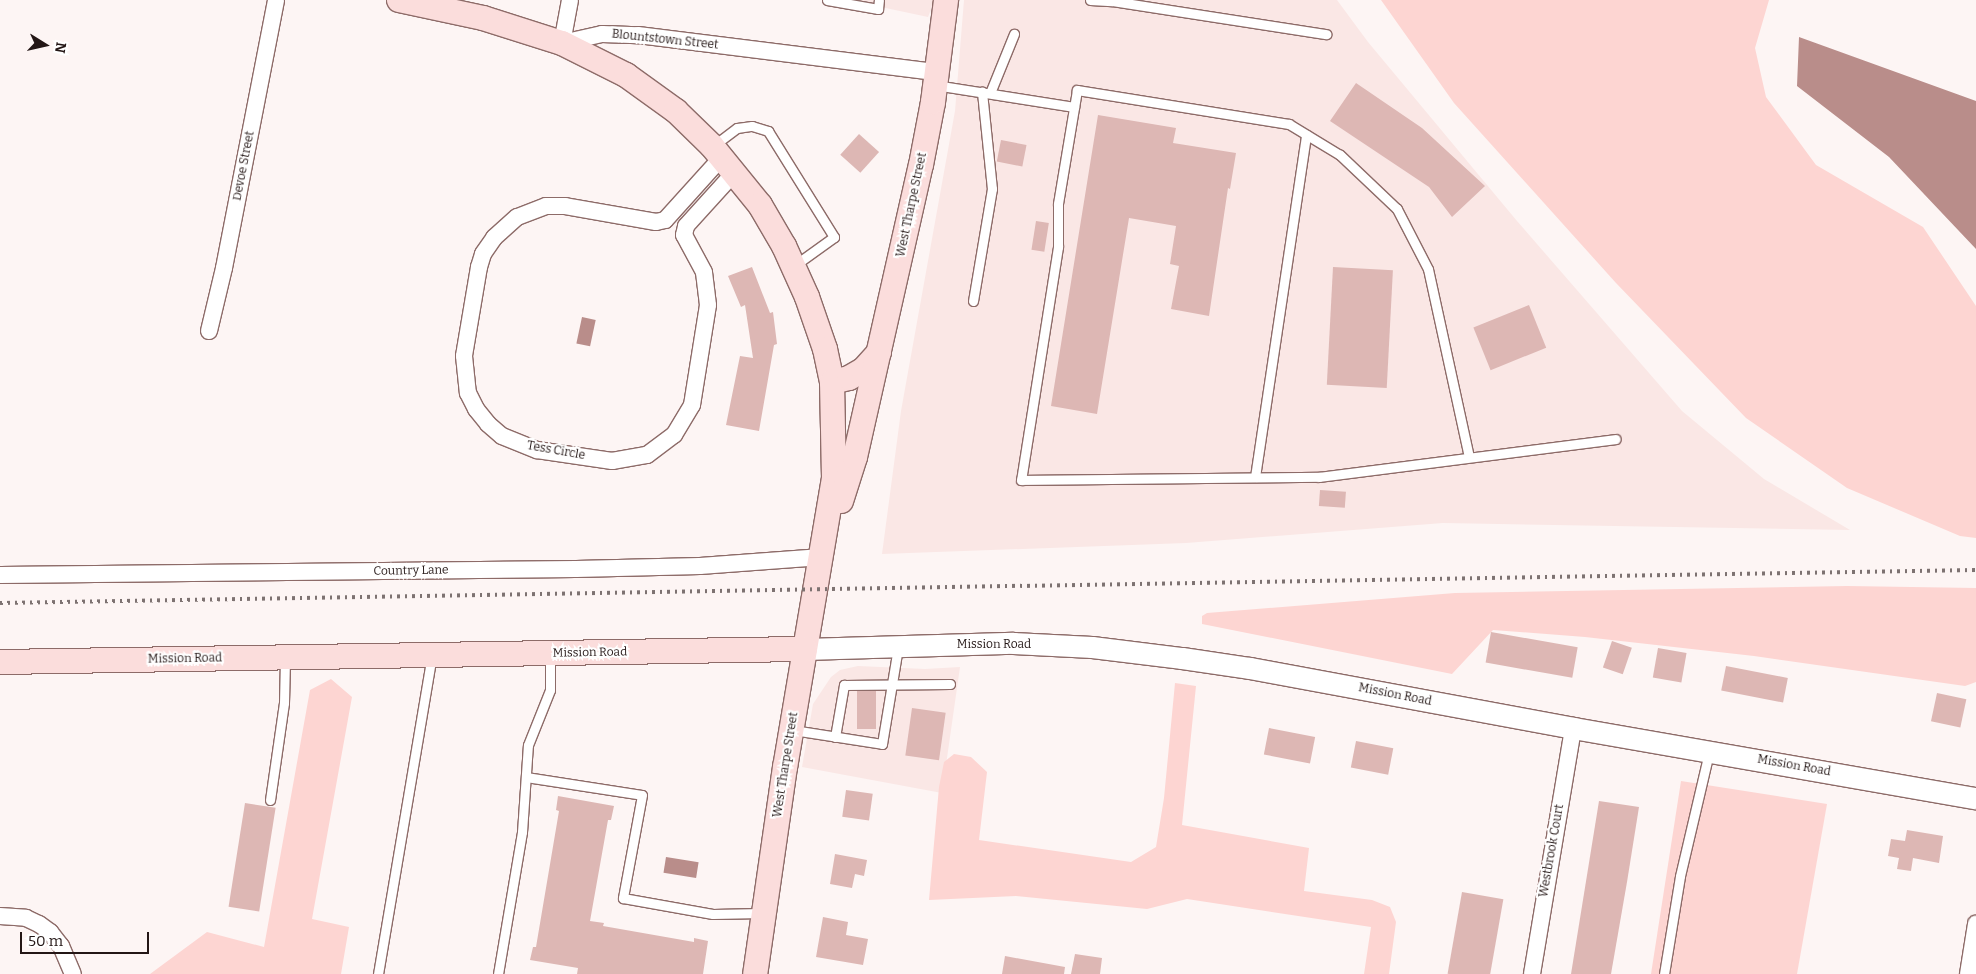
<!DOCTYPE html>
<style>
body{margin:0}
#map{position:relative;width:1976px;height:974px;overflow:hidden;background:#fdf5f4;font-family:Bitter,serif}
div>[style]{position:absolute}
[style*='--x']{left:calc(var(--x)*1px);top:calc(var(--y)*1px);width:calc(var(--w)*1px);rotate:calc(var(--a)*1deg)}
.built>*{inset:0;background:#fae7e5}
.green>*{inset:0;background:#fdd5d2}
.water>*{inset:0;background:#b98d8a;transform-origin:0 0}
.building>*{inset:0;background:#ddb7b4;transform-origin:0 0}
.roads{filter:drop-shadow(1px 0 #8d6b68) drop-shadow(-1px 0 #8d6b68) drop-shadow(0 1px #8d6b68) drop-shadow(0 -1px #8d6b68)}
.service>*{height:9px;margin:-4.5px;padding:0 4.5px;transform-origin:4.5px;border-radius:4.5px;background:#fff}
.minor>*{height:16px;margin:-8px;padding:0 8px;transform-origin:8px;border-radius:8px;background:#fff}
.tertiary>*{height:21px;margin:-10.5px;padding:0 10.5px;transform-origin:10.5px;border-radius:10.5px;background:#fff}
.secondary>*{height:24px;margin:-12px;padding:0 12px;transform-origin:12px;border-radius:12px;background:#fbdddc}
.rail>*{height:4px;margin-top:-2px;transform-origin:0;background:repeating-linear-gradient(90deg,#7d7271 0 2.5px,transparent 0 7.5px)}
span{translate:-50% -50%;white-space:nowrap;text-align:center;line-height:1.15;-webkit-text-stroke:4px #fff;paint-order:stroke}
.street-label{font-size:12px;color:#231615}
.north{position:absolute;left:20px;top:20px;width:50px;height:50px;-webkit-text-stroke:4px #fff;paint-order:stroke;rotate:100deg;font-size:14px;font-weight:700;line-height:20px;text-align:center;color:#231615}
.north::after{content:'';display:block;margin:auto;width:18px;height:22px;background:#231615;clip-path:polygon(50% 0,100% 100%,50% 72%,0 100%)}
.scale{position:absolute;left:20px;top:932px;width:129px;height:22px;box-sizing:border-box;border:2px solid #231615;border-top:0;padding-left:6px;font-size:15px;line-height:18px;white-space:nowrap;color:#231615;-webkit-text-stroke:4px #fff;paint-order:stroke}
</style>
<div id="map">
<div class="built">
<i style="clip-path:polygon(848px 0,935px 0,928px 17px)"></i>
<i style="clip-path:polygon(964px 0,1337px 0,1368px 42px,1517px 221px,1682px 411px,1764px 479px,1850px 530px,1443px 523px,1186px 543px,882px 554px,901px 411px,955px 111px)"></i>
<i style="clip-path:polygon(858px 666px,925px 669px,960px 667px,942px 793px,802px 767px,813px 704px,831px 677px,840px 670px)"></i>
</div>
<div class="green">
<i style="clip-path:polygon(1381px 0,1769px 0,1755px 48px,1766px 97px,1816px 165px,1923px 227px,1976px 306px,1976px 538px,1960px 536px,1847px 488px,1746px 418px,1616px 283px,1454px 103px)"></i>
<i style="clip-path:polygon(1847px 586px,1976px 588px,1976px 682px,1965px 686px,1754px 656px,1585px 637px,1493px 630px,1452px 674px,1202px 624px,1202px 616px,1207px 613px,1455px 593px)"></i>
<i style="clip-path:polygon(331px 679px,352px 697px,312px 919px,349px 927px,341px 974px,150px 974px,207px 932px,264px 947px,310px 690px)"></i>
<i style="clip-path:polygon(1175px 683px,1196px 686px,1182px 825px,1309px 848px,1304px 891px,1372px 900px,1390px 907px,1396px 922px,1389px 974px,1364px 974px,1371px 927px,1187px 899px,1147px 909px,1016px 896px,929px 900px,939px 787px,944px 762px,954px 754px,971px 757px,987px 772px,979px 840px,1131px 862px,1156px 847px,1164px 798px)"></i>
<i style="clip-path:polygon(1681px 781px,1827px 804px,1797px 974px,1651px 974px)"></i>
</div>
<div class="water">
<i style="clip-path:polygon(1799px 37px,1976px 101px,1976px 249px,1889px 157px,1797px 86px)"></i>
<i style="left:582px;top:317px;width:14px;height:27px;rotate:12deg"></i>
<i style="left:666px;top:857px;width:33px;height:16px;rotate:9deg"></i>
</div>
<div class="building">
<i style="clip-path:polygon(1356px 83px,1422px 128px,1485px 186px,1452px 217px,1429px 187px,1330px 121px)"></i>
<i style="clip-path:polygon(1098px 115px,1176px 128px,1173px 143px,1236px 153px,1230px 189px,1228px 188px,1209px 316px,1171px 309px,1179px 266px,1170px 264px,1176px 226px,1129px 218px,1097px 414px,1051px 406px)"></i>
<i style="left:859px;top:134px;width:27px;height:28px;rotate:42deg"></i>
<i style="left:1001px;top:140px;width:26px;height:22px;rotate:11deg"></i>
<i style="left:1036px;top:221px;width:13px;height:29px;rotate:9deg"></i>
<i style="clip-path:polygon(752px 267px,770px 313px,773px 312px,777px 344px,774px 345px,759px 431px,726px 425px,740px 356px,753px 358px,745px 305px,741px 307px,728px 276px)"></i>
<i style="left:1333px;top:267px;width:60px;height:118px;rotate:3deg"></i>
<i style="left:1529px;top:305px;width:46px;height:60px;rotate:68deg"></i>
<i style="left:1320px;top:490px;width:26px;height:16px;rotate:4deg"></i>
<i style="left:1491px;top:632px;width:88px;height:31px;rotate:10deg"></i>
<i style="left:1612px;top:641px;width:21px;height:28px;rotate:19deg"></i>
<i style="left:1658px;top:648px;width:29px;height:30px;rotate:10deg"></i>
<i style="left:1726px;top:666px;width:63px;height:25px;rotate:11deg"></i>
<i style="left:857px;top:691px;width:19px;height:38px"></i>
<i style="left:1937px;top:693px;width:30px;height:29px;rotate:12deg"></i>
<i style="left:912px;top:708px;width:34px;height:48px;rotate:8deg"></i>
<i style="left:1269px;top:728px;width:47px;height:27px;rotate:11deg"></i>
<i style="left:1356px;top:741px;width:38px;height:27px;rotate:11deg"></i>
<i style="left:846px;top:790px;width:27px;height:27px;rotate:8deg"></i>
<i style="clip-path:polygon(558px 796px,614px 806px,611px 820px,608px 820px,590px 921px,604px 923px,603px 926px,694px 942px,694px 938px,708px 941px,703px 974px,577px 974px,578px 968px,530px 960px,533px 947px,536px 947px,559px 811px,556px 810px)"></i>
<i style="clip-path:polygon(1599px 801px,1639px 807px,1627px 882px,1611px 974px,1571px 974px)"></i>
<i style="left:245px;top:803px;width:31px;height:105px;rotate:9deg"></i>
<i style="clip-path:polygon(1907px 830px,1943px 836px,1939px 863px,1913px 858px,1911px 871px,1897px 869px,1899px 858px,1888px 856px,1891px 839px,1905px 841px)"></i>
<i style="clip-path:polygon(835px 854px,867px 860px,864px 876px,855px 874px,852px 888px,830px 884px)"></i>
<i style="left:1462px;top:892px;width:42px;height:83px;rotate:10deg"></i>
<i style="clip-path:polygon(823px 917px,848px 922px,846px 935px,868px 939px,863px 965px,816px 957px)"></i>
<i style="clip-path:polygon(1075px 954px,1102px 958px,1100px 974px,1071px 974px)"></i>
<i style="clip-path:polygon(1005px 956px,1065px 967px,1064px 974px,1002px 974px)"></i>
</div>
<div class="roads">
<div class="service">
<i style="--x:827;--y:0;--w:52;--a:10"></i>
<i style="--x:878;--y:9;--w:9;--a:-84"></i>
<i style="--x:1090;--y:0;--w:22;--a:3"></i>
<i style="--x:1112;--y:1;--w:217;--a:8.8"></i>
<i style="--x:935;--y:85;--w:141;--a:9"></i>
<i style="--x:990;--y:93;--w:64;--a:-67.9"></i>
<i style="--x:713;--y:146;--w:30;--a:-37"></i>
<i style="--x:737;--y:128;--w:15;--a:-8"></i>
<i style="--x:752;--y:126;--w:17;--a:17"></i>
<i style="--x:768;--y:131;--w:125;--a:58.1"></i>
<i style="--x:834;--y:237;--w:48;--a:144.3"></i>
<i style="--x:973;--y:301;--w:114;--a:-80.4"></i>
<i style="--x:992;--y:189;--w:98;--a:-95.9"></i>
<i style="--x:1469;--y:457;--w:192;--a:-102.3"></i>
<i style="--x:1428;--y:269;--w:68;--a:-117.3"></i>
<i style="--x:1397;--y:209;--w:79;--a:-136.5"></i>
<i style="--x:1340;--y:155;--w:60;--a:-148.7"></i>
<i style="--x:1289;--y:124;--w:215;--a:-170.9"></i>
<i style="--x:1077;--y:90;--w:116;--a:99.5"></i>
<i style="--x:1058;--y:204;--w:43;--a:90"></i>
<i style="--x:1058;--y:247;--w:236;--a:99"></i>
<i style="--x:1021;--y:480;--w:298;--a:-0.6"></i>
<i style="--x:1319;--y:477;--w:299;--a:-7.3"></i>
<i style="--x:1255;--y:477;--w:346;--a:-81.5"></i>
<i style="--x:793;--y:730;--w:90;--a:8.9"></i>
<i style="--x:882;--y:744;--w:98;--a:-80.6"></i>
<i style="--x:835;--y:737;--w:53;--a:-80.2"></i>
<i style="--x:844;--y:685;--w:106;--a:-0.5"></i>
<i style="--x:526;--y:777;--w:117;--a:8.8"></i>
<i style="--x:642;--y:795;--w:105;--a:100.5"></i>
<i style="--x:623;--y:898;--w:91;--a:10.1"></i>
<i style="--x:713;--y:914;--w:49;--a:-1.2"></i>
<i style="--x:270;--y:800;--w:98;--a:-81.8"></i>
<i style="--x:284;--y:703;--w:45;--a:-88.7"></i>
<i style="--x:378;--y:974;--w:323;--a:-80.4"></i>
<i style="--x:498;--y:974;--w:144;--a:-80.4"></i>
<i style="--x:522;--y:832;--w:87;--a:-86.1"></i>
<i style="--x:528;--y:745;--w:59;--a:-68.2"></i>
<i style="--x:550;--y:690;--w:37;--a:-90"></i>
<i style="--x:1664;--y:974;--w:99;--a:-80.7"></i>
<i style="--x:1680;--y:876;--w:127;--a:-76.8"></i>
</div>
<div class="minor">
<i style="--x:570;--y:0;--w:44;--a:100.5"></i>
<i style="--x:562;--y:43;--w:41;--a:-12.7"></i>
<i style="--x:602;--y:34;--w:36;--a:2"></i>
<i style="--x:638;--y:35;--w:301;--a:7.1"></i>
<i style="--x:722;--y:157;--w:85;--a:132.1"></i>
<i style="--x:665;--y:220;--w:9;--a:167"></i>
<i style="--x:656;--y:222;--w:92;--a:-170"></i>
<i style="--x:565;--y:206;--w:19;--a:180"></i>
<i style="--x:546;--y:206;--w:31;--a:159"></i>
<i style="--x:517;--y:217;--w:31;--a:138"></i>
<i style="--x:494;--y:238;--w:19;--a:125"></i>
<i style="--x:483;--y:254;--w:14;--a:107"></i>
<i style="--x:479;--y:267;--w:90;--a:99.6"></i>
<i style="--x:464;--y:356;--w:37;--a:84"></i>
<i style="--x:468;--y:393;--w:18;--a:63"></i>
<i style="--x:476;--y:409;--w:19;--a:51"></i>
<i style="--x:488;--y:424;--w:18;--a:41"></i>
<i style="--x:502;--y:436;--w:38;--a:22"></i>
<i style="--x:537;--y:450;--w:76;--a:8.3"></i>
<i style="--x:612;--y:461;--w:36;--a:-10"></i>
<i style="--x:647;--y:455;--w:34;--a:-37"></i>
<i style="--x:674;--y:435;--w:35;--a:-59"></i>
<i style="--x:692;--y:405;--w:101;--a:-80.9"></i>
<i style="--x:708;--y:305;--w:33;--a:-97"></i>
<i style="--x:704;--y:272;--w:42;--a:-118.4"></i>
<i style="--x:684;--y:235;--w:9;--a:-77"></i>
<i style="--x:686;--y:226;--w:73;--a:-47.8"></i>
<i style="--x:209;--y:331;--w:65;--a:-76.6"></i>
<i style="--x:224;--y:268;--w:273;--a:-79"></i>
<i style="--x:0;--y:575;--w:576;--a:-0.6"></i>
<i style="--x:576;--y:569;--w:124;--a:-1.4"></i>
<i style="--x:700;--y:566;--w:122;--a:-4.2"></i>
<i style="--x:0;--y:916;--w:26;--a:4"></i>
<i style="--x:26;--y:918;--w:14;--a:25"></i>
<i style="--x:39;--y:924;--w:14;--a:36"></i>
<i style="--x:50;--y:932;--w:18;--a:52"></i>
<i style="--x:61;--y:946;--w:30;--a:67"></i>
<i style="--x:1532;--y:974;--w:249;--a:-80.5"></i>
<i style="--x:1968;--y:974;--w:51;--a:-80.9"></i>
</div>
<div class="tertiary">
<i style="--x:805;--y:649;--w:208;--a:-1.7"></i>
<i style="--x:1013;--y:643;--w:79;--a:2.9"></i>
<i style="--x:1092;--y:647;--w:91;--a:7"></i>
<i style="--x:1182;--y:658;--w:69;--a:8.4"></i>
<i style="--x:1250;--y:668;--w:329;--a:10.5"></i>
<i style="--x:1573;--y:728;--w:409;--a:9.9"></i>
</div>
<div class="secondary">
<i style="--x:399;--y:0;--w:86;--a:12.1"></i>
<i style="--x:483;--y:18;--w:83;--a:17.6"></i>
<i style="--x:562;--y:43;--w:72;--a:26.6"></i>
<i style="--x:626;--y:75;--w:62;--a:35.8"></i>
<i style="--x:676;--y:111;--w:50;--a:44.2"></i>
<i style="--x:712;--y:146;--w:76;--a:50.9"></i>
<i style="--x:760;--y:205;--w:48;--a:59.7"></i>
<i style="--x:784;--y:246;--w:56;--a:65.7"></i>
<i style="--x:807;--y:297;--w:55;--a:70.9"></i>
<i style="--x:825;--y:349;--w:34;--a:78"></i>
<i style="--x:832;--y:382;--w:96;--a:88.8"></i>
<i style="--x:834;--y:478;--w:293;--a:99.6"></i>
<i style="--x:785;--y:767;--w:209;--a:98.2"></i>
<i style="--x:832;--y:382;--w:17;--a:-13"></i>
<i style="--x:849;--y:378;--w:16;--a:-30"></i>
<i style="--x:863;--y:370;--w:24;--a:-48"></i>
<i style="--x:841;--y:501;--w:46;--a:-72.3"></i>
<i style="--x:855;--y:457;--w:299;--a:-77.3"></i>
<i style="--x:921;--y:165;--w:64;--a:-79.2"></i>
<i style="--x:933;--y:102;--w:103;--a:-82.7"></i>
<i style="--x:0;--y:662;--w:805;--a:-0.93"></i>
</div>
</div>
<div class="rail">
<i style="--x:0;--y:603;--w:1976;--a:-0.96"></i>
</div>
<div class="street-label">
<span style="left:665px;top:40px;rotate:6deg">Blountstown Street</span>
<span style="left:244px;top:166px;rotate:-79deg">Devoe Street</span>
<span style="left:912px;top:205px;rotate:-78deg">West Tharpe Street</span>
<span style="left:556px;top:451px;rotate:10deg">Tess Circle</span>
<span style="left:411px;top:571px;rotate:-1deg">Country Lane</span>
<span style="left:994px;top:645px">Mission Road</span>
<span style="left:590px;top:653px;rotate:-1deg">Mission Road</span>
<span style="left:185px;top:659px;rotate:-1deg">Mission Road</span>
<span style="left:1395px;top:695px;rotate:11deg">Mission Road</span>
<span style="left:786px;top:765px;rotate:-81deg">West Tharpe Street</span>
<span style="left:1794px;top:766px;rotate:10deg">Mission Road</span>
<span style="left:1552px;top:851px;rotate:-80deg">Westbrook Court</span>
</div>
<div class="north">N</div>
<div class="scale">50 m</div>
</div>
